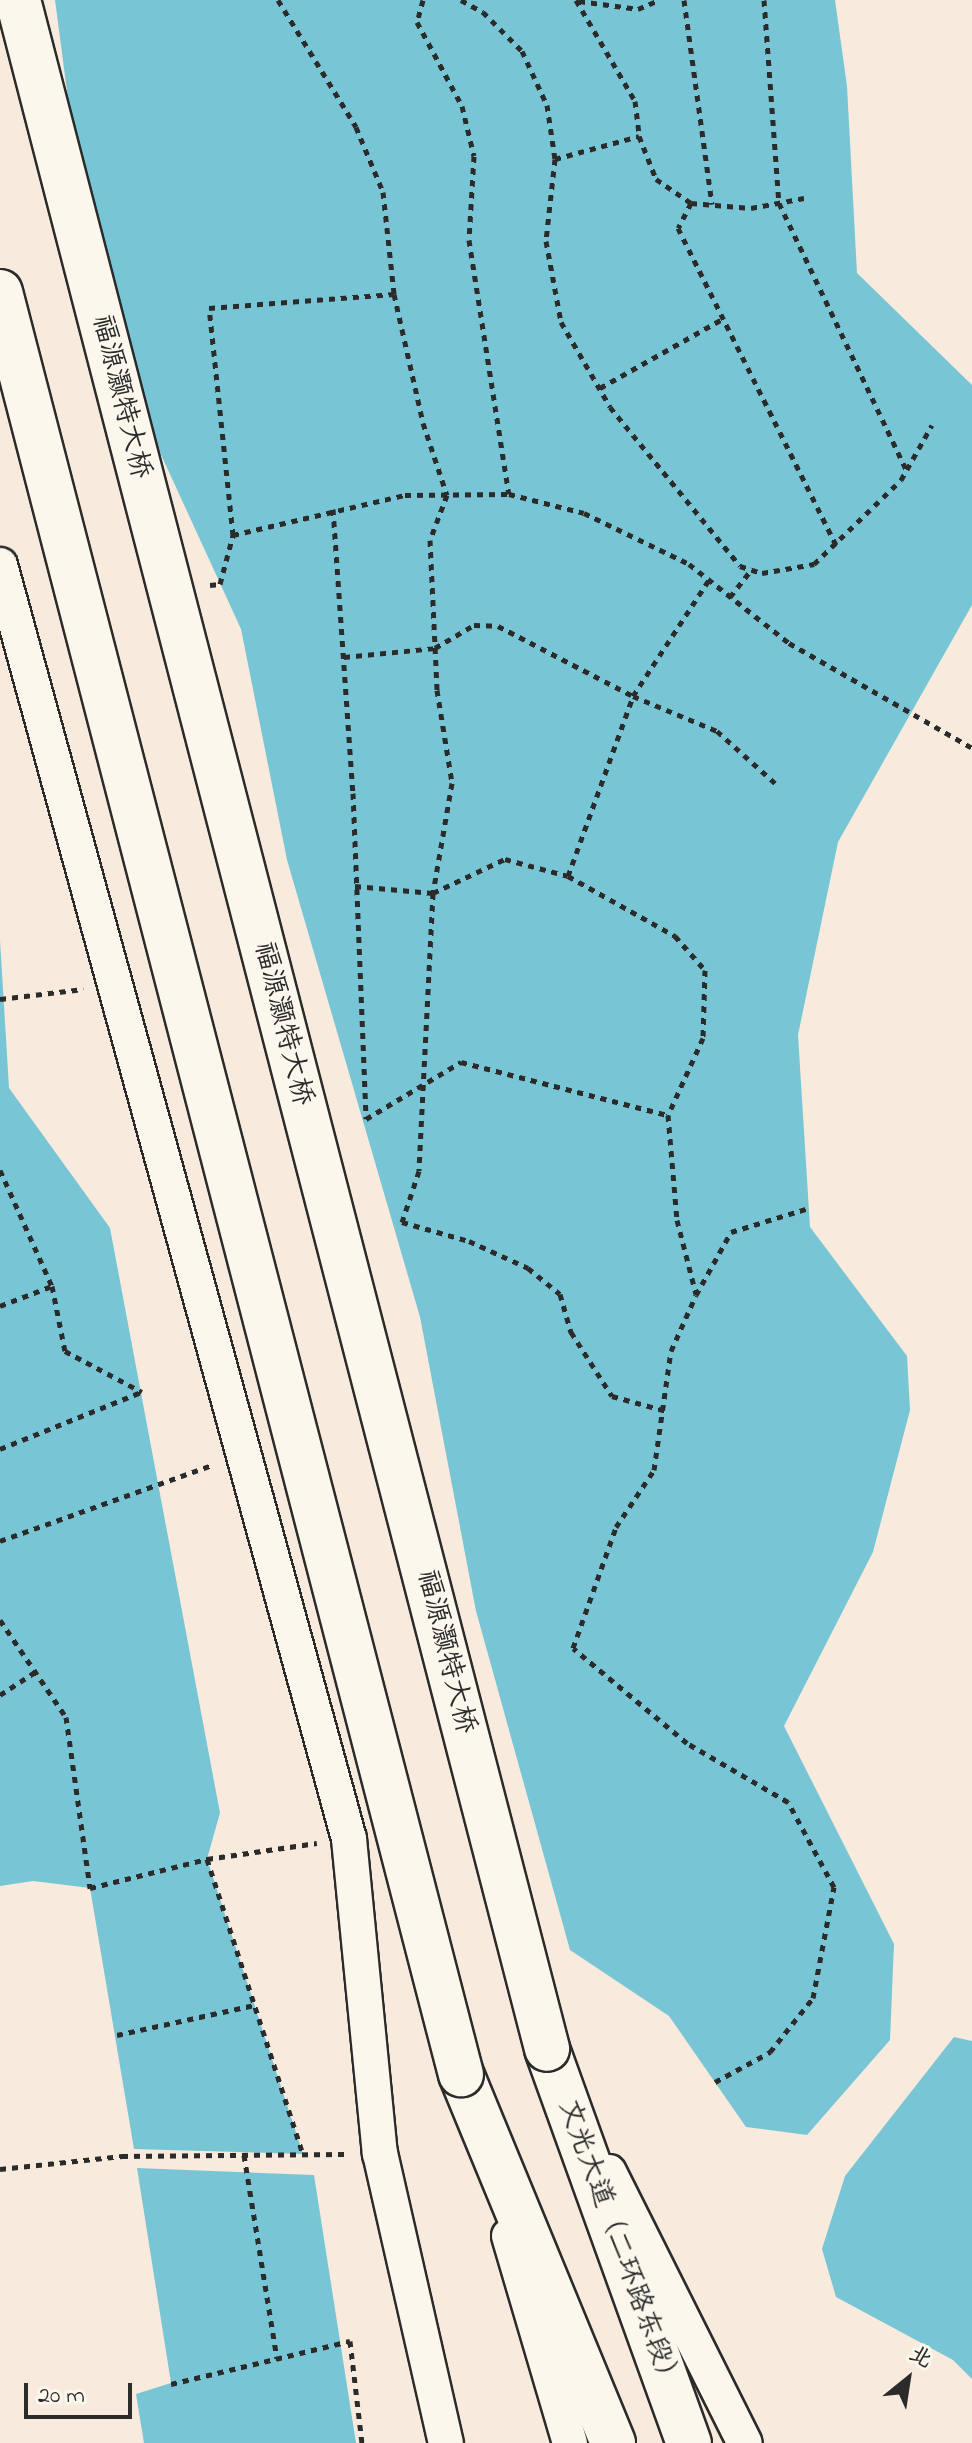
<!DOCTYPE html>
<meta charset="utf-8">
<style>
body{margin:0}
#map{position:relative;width:972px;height:2443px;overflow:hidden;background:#f8eadc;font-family:"Indie Flower","LXGW WenKai TC",sans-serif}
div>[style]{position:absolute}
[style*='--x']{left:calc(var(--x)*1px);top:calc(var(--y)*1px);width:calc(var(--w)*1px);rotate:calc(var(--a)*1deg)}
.water>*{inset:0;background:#78c6d5}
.path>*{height:5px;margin-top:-2.5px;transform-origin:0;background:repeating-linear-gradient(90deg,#2b2b2b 0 6px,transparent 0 12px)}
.roads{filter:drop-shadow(2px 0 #2b2b2b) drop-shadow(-2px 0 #2b2b2b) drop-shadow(0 2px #2b2b2b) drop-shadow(0 -2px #2b2b2b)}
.minor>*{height:34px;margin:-17px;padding:0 17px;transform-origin:17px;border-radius:17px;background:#fbf7ec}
.highway>*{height:44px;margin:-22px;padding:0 22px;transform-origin:22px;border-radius:22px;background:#fbf7ec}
.bridges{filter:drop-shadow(2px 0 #2b2b2b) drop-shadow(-2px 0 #2b2b2b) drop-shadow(0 2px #2b2b2b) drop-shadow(0 -2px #2b2b2b)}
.highway-bridge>*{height:44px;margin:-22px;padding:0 22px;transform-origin:22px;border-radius:22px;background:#fbf7ec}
span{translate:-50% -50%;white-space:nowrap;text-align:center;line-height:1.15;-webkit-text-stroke:6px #fbf7ec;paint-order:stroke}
.street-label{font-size:28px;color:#2b2b2b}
.north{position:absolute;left:868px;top:2339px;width:80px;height:80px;-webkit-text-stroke:6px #fbf7ec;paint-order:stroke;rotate:30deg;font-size:22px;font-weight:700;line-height:32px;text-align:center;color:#2b2b2b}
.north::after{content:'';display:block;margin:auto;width:28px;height:36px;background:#2b2b2b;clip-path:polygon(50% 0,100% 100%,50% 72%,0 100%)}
.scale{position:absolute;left:24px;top:2383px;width:108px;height:36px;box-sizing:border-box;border:4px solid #2b2b2b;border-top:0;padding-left:10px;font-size:24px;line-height:28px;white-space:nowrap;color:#2b2b2b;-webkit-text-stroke:6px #fbf7ec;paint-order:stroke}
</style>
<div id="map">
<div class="water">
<i style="clip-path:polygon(55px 0,835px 0,847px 86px,857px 273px,972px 385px,972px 605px,838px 842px,798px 1035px,810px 1227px,907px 1356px,910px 1410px,873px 1552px,784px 1726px,894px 1944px,890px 2040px,807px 2135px,746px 2127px,669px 2016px,570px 1950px,476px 1611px,420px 1317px,287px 860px,241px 629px,135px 398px,77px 167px)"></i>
<i style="clip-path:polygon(0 940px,9px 1088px,110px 1228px,220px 1813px,207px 1859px,303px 2154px,134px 2149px,90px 1888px,33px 1881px,0 1886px)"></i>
<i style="clip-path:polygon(954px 2037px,972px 2041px,972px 2379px,953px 2360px,836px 2297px,822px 2249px,845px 2176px)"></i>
<i style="clip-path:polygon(137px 2168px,314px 2175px,356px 2443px,144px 2443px,136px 2394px,171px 2383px)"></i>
</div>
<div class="path">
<i style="--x:278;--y:0;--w:149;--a:58.4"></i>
<i style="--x:356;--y:127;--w:70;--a:67.4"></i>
<i style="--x:383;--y:192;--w:103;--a:83.8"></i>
<i style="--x:394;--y:294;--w:132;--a:77.3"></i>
<i style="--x:423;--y:423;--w:76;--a:71.6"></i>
<i style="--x:447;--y:495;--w:48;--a:110.7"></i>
<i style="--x:430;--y:540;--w:150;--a:87.3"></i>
<i style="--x:437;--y:690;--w:94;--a:80.8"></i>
<i style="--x:452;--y:783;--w:112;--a:99.8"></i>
<i style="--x:433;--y:893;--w:278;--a:92.9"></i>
<i style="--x:419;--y:1171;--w:54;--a:108.4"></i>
<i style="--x:402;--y:1222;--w:70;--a:15.8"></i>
<i style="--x:469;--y:1241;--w:65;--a:24.6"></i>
<i style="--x:528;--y:1268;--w:41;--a:39.1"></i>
<i style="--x:560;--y:1294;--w:40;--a:74"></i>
<i style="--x:571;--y:1332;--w:76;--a:57.4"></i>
<i style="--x:612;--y:1396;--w:56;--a:15.5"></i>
<i style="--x:423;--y:0;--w:23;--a:105"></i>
<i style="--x:417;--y:22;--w:95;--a:61.8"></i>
<i style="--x:462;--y:106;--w:51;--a:76.5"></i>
<i style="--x:474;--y:156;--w:84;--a:93.4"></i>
<i style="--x:469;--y:240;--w:257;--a:81.1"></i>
<i style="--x:461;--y:0;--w:25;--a:29"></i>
<i style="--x:483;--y:12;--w:55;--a:45"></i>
<i style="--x:522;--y:51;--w:60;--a:65.2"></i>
<i style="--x:547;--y:105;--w:55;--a:81.6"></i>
<i style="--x:555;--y:159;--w:82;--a:96.3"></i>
<i style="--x:546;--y:241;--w:82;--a:79.5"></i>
<i style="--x:561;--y:322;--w:98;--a:60"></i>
<i style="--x:610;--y:407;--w:205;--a:50.7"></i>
<i style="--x:740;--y:566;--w:23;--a:18"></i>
<i style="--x:762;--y:573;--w:53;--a:-9.8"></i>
<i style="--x:814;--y:564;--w:121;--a:-44"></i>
<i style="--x:901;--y:480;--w:63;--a:-60.6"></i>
<i style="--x:576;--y:0;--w:117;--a:59.7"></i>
<i style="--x:635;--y:101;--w:35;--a:83"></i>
<i style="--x:639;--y:136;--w:46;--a:68.4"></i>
<i style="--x:656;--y:179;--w:42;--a:34.4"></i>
<i style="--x:691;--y:203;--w:60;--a:4.8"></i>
<i style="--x:751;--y:208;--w:54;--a:-10.7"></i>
<i style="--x:684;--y:0;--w:206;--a:82.2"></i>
<i style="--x:764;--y:0;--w:204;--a:85.8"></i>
<i style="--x:779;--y:203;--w:295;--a:64.5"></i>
<i style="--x:579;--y:1;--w:60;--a:7.7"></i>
<i style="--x:638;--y:9;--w:23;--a:-23"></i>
<i style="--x:555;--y:159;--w:87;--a:-15.3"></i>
<i style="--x:691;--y:203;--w:28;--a:117"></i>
<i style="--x:678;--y:228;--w:354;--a:63.5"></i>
<i style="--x:600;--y:388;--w:142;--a:-29.4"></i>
<i style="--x:333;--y:509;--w:285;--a:86"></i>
<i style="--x:353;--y:793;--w:326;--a:87.7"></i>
<i style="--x:366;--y:1119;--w:111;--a:-31"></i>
<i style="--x:461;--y:1062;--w:214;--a:14.4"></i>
<i style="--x:233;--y:535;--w:177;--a:-13.1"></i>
<i style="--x:405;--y:495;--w:104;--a:-0.6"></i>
<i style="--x:509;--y:494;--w:77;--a:14.2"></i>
<i style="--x:584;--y:513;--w:117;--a:25.9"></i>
<i style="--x:689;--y:564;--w:127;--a:38.3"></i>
<i style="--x:789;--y:643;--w:211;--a:29.8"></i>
<i style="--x:210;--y:585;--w:10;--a:-6"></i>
<i style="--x:220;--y:584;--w:51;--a:-75.1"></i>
<i style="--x:233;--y:535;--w:228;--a:-96"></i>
<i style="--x:209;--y:308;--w:186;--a:-4.3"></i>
<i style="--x:730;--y:597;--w:36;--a:-52"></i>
<i style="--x:344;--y:657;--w:91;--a:-5.6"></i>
<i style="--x:435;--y:648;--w:45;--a:-30.5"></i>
<i style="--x:474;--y:625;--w:24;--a:2"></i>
<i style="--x:498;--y:626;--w:152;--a:27.4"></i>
<i style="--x:633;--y:696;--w:91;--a:22.6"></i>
<i style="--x:717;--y:731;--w:79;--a:41.9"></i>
<i style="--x:568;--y:876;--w:191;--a:-70.1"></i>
<i style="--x:633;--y:696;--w:139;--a:-56.8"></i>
<i style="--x:355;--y:886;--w:78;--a:5.1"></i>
<i style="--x:433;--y:893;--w:80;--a:-25.3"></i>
<i style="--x:505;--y:859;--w:65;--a:15.1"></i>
<i style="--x:568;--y:876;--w:123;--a:29.3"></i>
<i style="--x:675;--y:936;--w:45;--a:48.6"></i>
<i style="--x:705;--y:970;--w:68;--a:91.7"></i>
<i style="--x:703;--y:1038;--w:85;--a:114.4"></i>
<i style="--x:668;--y:1115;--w:105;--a:85.1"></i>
<i style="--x:677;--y:1220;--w:76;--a:75.6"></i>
<i style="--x:0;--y:999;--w:84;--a:-6.9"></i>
<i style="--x:0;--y:1170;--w:127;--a:65.9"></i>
<i style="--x:52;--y:1286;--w:66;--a:78.7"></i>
<i style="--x:65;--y:1351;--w:87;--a:28"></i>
<i style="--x:0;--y:1306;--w:56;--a:-21"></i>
<i style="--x:0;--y:1449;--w:152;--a:-22"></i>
<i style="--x:0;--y:1541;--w:225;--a:-19.7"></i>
<i style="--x:0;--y:1620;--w:117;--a:55.8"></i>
<i style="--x:66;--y:1717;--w:173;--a:82"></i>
<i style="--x:90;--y:1888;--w:121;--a:-13.9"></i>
<i style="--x:207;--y:1859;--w:111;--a:-8.3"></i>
<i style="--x:0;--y:1695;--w:45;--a:-33.3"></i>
<i style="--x:207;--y:1859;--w:310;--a:72"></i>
<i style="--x:117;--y:2035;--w:141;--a:-12.3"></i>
<i style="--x:715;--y:2082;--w:63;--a:-28.6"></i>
<i style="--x:770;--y:2052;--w:69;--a:-51.5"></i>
<i style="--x:813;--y:1998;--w:113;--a:-79.3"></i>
<i style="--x:834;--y:1887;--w:97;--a:-118.4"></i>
<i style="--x:788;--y:1802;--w:117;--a:-149.7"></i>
<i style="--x:687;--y:1743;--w:148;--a:-140.2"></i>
<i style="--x:573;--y:1648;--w:128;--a:-70.4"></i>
<i style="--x:616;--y:1527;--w:69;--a:-56.3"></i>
<i style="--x:654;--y:1470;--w:120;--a:-81.9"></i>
<i style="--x:671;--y:1351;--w:61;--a:-65.9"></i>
<i style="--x:696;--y:1295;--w:72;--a:-60.9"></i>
<i style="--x:731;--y:1232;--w:82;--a:-17.1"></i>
<i style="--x:244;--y:2155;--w:206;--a:80.8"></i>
<i style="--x:0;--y:2169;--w:123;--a:-6.1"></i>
<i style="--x:122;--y:2156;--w:224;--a:-0.5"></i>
<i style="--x:171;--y:2384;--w:184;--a:-13.5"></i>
<i style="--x:350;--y:2341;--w:103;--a:83.3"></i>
</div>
<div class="roads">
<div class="minor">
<i style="--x:0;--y:565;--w:1321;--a:74.68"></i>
<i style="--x:349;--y:1839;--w:316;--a:84.4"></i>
<i style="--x:380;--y:2153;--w:297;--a:77.2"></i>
<i style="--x:609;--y:2172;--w:303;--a:63.4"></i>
<i style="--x:509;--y:2236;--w:216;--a:73.6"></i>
</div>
<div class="highway">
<i style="--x:547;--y:2049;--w:419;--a:70.2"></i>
<i style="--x:461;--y:2074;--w:399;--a:67.6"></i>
</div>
</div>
<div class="bridges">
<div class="highway-bridge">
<i style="--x:18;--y:0;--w:2116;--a:75.52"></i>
<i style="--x:0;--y:292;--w:1841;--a:75.5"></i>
</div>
</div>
<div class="street-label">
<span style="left:120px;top:397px;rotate:76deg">福源灏特大桥</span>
<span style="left:282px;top:1024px;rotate:76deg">福源灏特大桥</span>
<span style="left:445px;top:1652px;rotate:76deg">福源灏特大桥</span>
<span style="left:618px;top:2246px;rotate:70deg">文光大道（二环路东段）</span>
</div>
<div class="north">北</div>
<div class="scale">20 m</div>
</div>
